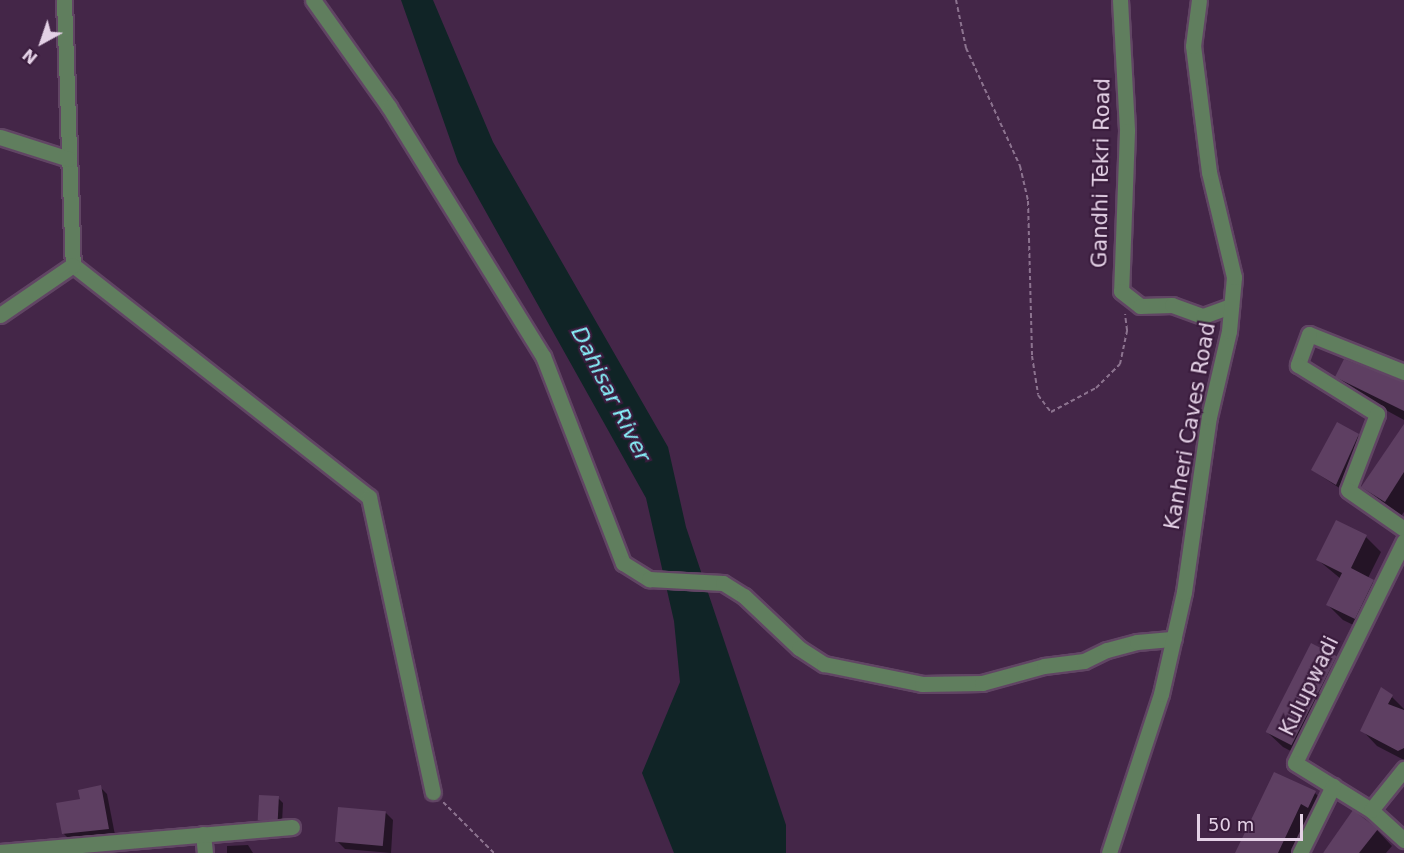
<!DOCTYPE html>
<style>
body{margin:0}
#map{position:relative;width:1404px;height:853px;overflow:hidden;background:#442648;font-family:"DejaVu Sans",sans-serif}
div>[style]{position:absolute}
[style*='--x']{left:calc(var(--x)*1px);top:calc(var(--y)*1px);width:calc(var(--w)*1px);rotate:calc(var(--a)*1deg)}
.water>*{inset:0;background:#102426}
.shadow>*{inset:0;background:#0007}
.building>*{inset:0;background:#5e3f62;transform-origin:0 0}
.path>*{height:2px;margin-top:-1px;transform-origin:0;background:repeating-linear-gradient(90deg,#8c738f 0 4.5px,transparent 0 7.5px)}
.roads{filter:drop-shadow(2px 0 #614564) drop-shadow(-2px 0 #614564) drop-shadow(0 2px #614564) drop-shadow(0 -2px #614564)}
.minor>*{height:15px;margin:-7.5px;padding:0 7.5px;transform-origin:7.5px;border-radius:7.5px;background:#607e5e}
span{translate:-50% -50%;white-space:nowrap;text-align:center;line-height:1.15;-webkit-text-stroke:4.5px #3a1c3d;paint-order:stroke}
.street-label{font-size:21px;color:#e4d1e6}
.water-label{font-size:22px;color:#88f0f9;font-style:italic}
.north{position:absolute;left:12px;top:12px;width:60px;height:60px;-webkit-text-stroke:4px #3a1c3d;paint-order:stroke;rotate:220deg;font-size:16px;font-weight:700;line-height:24px;text-align:center;color:#e4d1e6}
.north::after{content:'';display:block;margin:auto;width:21px;height:27px;background:#e4d1e6;clip-path:polygon(50% 0,100% 100%,50% 72%,0 100%)}
.scale{position:absolute;left:1197px;top:814px;width:106px;height:27px;box-sizing:border-box;border:3px solid #e4d1e6;border-top:0;padding-left:8px;font-size:18px;line-height:21px;white-space:nowrap;color:#e4d1e6;-webkit-text-stroke:4px #3a1c3d;paint-order:stroke}
</style>
<div id="map">
<div class="water">
<i style="clip-path:polygon(401px 0,433px 0,493px 142px,668px 447px,686px 527px,786px 825px,786px 853px,674px 853px,642px 773px,680px 682px,674px 621px,646px 498px,458px 162px)"></i>
</div>
<div class="shadow">
<i style="clip-path:polygon(1337px 376px,1404px 385px,1404px 420px,1353px 392px)"></i>
<i style="clip-path:polygon(1358px 436px,1366px 443px,1344px 491px,1312px 470px)"></i>
<i style="clip-path:polygon(1404px 438px,1404px 512px,1401px 516px,1363px 487px)"></i>
<i style="clip-path:polygon(1366px 537px,1381px 552px,1368px 578px,1389px 596px,1370px 633px,1343px 620px,1328px 605px,1341px 579px,1318px 560px)"></i>
<i style="clip-path:polygon(1336px 657px,1351px 673px,1308px 760px,1283px 747px,1267px 732px)"></i>
<i style="clip-path:polygon(1392px 697px,1404px 709px,1404px 760px,1377px 746px,1362px 730px)"></i>
<i style="clip-path:polygon(100px 787px,107px 794px,115px 835px,70px 840px,63px 833px,81px 800px)"></i>
<i style="clip-path:polygon(1315px 793px,1330px 808px,1300px 853px,1237px 853px)"></i>
<i style="clip-path:polygon(278px 798px,283px 803px,282px 823px,265px 824px,260px 819px)"></i>
<i style="clip-path:polygon(386px 813px,393px 820px,391px 853px,345px 849px,337px 841px)"></i>
<i style="clip-path:polygon(1344px 829px,1377px 830px,1392px 846px,1386px 853px,1323px 853px)"></i>
<i style="clip-path:polygon(248px 845px,253px 853px,227px 853px,227px 846px)"></i>
</div>
<div class="building">
<i style="clip-path:polygon(1344px 359px,1404px 382px,1404px 411px,1335px 377px)"></i>
<i style="clip-path:polygon(1337px 422px,1359px 434px,1336px 485px,1311px 470px)"></i>
<i style="clip-path:polygon(1404px 424px,1404px 472px,1385px 502px,1361px 487px)"></i>
<i style="clip-path:polygon(1336px 520px,1367px 535px,1351px 568px,1374px 580px,1355px 619px,1326px 605px,1342px 573px,1316px 560px)"></i>
<i style="left:1311px;top:643px;width:29px;height:100px;rotate:27deg"></i>
<i style="clip-path:polygon(1381px 687px,1393px 695px,1388px 704px,1404px 710px,1404px 748px,1398px 751px,1360px 731px)"></i>
<i style="clip-path:polygon(1274px 772px,1316px 791px,1308px 808px,1301px 804px,1278px 853px,1235px 853px)"></i>
<i style="clip-path:polygon(101px 785px,109px 829px,62px 834px,56px 803px,80px 799px,78px 790px)"></i>
<i style="left:259px;top:795px;width:20px;height:25px;rotate:3deg"></i>
<i style="left:338px;top:807px;width:48px;height:35px;rotate:5deg"></i>
<i style="clip-path:polygon(1353px 810px,1378px 829px,1359px 853px,1323px 853px)"></i>
</div>
<div class="path">
<i style="--x:956;--y:0;--w:49;--a:78.2"></i>
<i style="--x:966;--y:48;--w:130;--a:65.4"></i>
<i style="--x:1020;--y:166;--w:36;--a:77"></i>
<i style="--x:1028;--y:201;--w:155;--a:88.5"></i>
<i style="--x:1032;--y:356;--w:39;--a:81"></i>
<i style="--x:1038;--y:395;--w:21;--a:53"></i>
<i style="--x:1051;--y:412;--w:51;--a:-28.1"></i>
<i style="--x:1096;--y:388;--w:34;--a:-45"></i>
<i style="--x:1120;--y:364;--w:35;--a:-78"></i>
<i style="--x:1127;--y:330;--w:16;--a:-97"></i>
<i style="--x:443;--y:802;--w:72;--a:45"></i>
</div>
<div class="roads">
<div class="minor">
<i style="--x:64;--y:0;--w:265;--a:88.1"></i>
<i style="--x:73;--y:265;--w:376;--a:38.1"></i>
<i style="--x:369;--y:497;--w:302;--a:77.8"></i>
<i style="--x:313;--y:0;--w:131;--a:54.6"></i>
<i style="--x:389;--y:107;--w:293;--a:58.3"></i>
<i style="--x:543;--y:356;--w:222;--a:68.9"></i>
<i style="--x:623;--y:563;--w:31;--a:32"></i>
<i style="--x:649;--y:579;--w:74;--a:3.1"></i>
<i style="--x:723;--y:583;--w:25;--a:32"></i>
<i style="--x:744;--y:596;--w:76;--a:43.4"></i>
<i style="--x:799;--y:648;--w:30;--a:33"></i>
<i style="--x:824;--y:664;--w:100;--a:11.5"></i>
<i style="--x:922;--y:684;--w:60;--a:-1"></i>
<i style="--x:982;--y:683;--w:64;--a:-15.3"></i>
<i style="--x:1044;--y:666;--w:40;--a:-7.1"></i>
<i style="--x:1084;--y:661;--w:25;--a:-26"></i>
<i style="--x:1107;--y:650;--w:31;--a:-15"></i>
<i style="--x:1137;--y:642;--w:37;--a:-5"></i>
<i style="--x:1120;--y:0;--w:131;--a:86.9"></i>
<i style="--x:1127;--y:131;--w:160;--a:92.1"></i>
<i style="--x:1121;--y:291;--w:24;--a:38"></i>
<i style="--x:1140;--y:306;--w:32;--a:-2"></i>
<i style="--x:1172;--y:305;--w:33;--a:20"></i>
<i style="--x:1203;--y:316;--w:30;--a:-20"></i>
<i style="--x:0;--y:137;--w:72;--a:17.7"></i>
<i style="--x:0;--y:315;--w:88;--a:-34.4"></i>
<i style="--x:1404;--y:372;--w:102;--a:-158.2"></i>
<i style="--x:1309;--y:334;--w:33;--a:110"></i>
<i style="--x:1298;--y:365;--w:93;--a:31.8"></i>
<i style="--x:1377;--y:414;--w:81;--a:110.9"></i>
<i style="--x:1348;--y:490;--w:68;--a:34.9"></i>
<i style="--x:1404;--y:541;--w:247;--a:116.2"></i>
<i style="--x:1295;--y:763;--w:89;--a:31.7"></i>
<i style="--x:1371;--y:810;--w:45;--a:42.3"></i>
<i style="--x:1371;--y:810;--w:53;--a:-51.2"></i>
<i style="--x:203;--y:834;--w:19;--a:84"></i>
<i style="--x:0;--y:852;--w:293;--a:-4.9"></i>
<i style="--x:1109;--y:853;--w:167;--a:-71.9"></i>
<i style="--x:1161;--y:694;--w:105;--a:-77.3"></i>
<i style="--x:1184;--y:592;--w:177;--a:-81.9"></i>
<i style="--x:1209;--y:417;--w:88;--a:-76.9"></i>
<i style="--x:1229;--y:331;--w:54;--a:-84.7"></i>
<i style="--x:1234;--y:277;--w:108;--a:-103.4"></i>
<i style="--x:1209;--y:172;--w:127;--a:-97.2"></i>
<i style="--x:1193;--y:46;--w:46;--a:-82.6"></i>
<i style="--x:1300;--y:853;--w:75;--a:-63.8"></i>
</div>
</div>
<div class="street-label">
<span style="left:1101px;top:173px;rotate:-89deg">Gandhi Tekri Road</span>
<span style="left:1190px;top:426px;rotate:-80deg">Kanheri Caves Road</span>
<span style="left:1309px;top:686px;rotate:-64deg">Kulupwadi</span>
</div>
<div class="water-label">
<span style="left:611px;top:394px;rotate:63deg">Dahisar River</span>
</div>
<div class="north">N</div>
<div class="scale">50 m</div>
</div>
